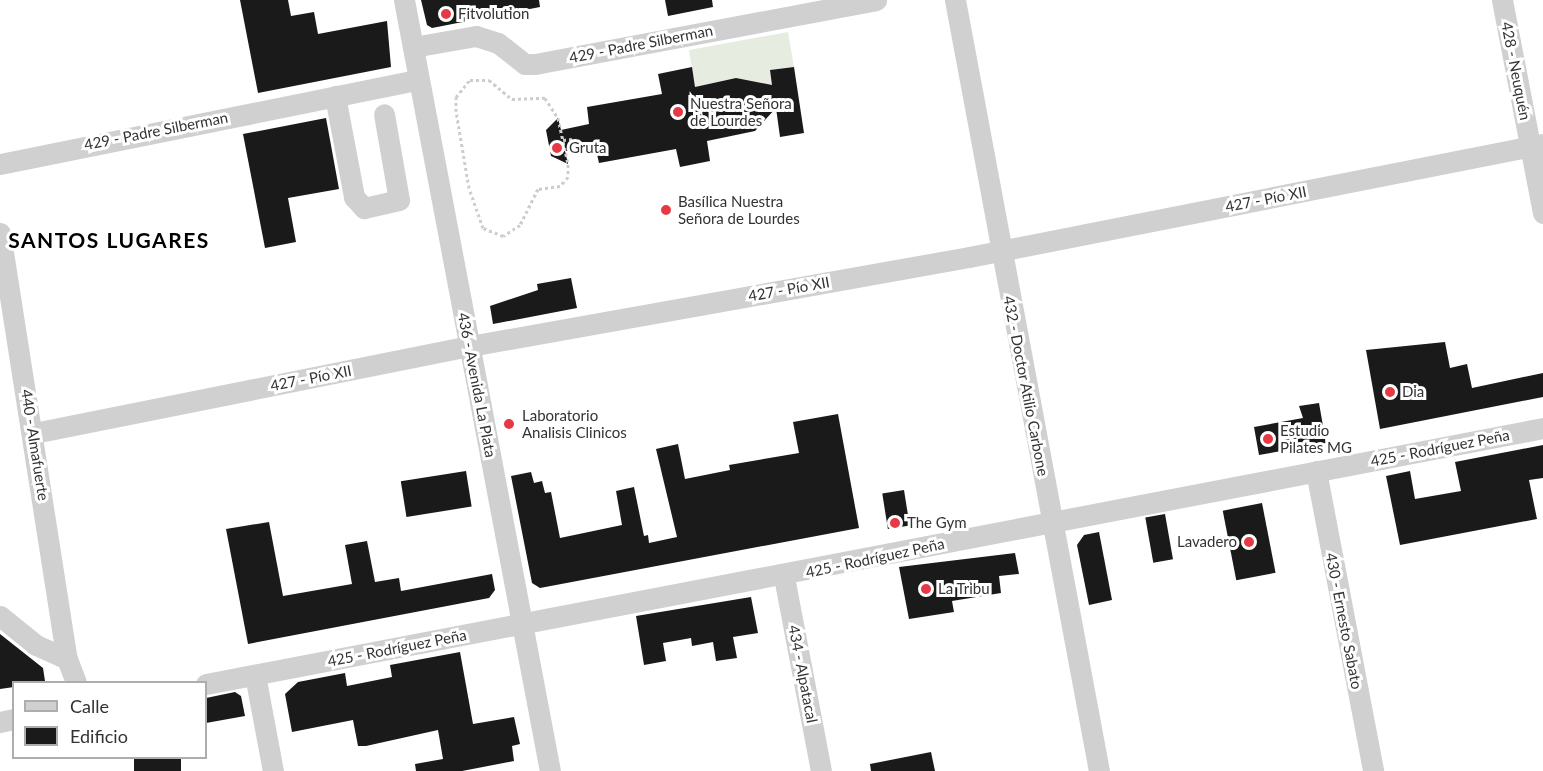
<!DOCTYPE html>
<meta charset="utf-8">
<style>
body{margin:0}
#map{position:relative;width:1543px;height:771px;overflow:hidden;background:#fff;font-family:Lato,sans-serif}
div>[style]{position:absolute}
[style*='--x']{left:calc(var(--x)*1px);top:calc(var(--y)*1px);width:calc(var(--w)*1px);rotate:calc(var(--a)*1deg)}
.green>*{inset:0;background:#e6ecdf}
.building>*{inset:0;background:#1a1a1a;transform-origin:0 0}
.path>*{height:3px;margin-top:-1.5px;transform-origin:0;background:repeating-linear-gradient(90deg,#cdcdcd 0 3px,transparent 0 6px)}
.minor>*{height:21px;margin:-10.5px;padding:0 10.5px;transform-origin:10.5px;border-radius:10.5px;background:#d0d0d0}
.dots>*{width:16px;height:16px;translate:-50% -50%;box-sizing:border-box;border:3px solid #fff;border-radius:50%}
span{translate:-50% -50%;white-space:nowrap;text-align:center;line-height:1.15;-webkit-text-stroke:6px #fff;paint-order:stroke}
.poi-label{font-size:15px;color:#333}
.left{translate:0 -50%;text-align:left}
.right{translate:-100% -50%;text-align:right}
.street-label{font-size:15px;color:#333}
.district-label{font-size:21px;color:#000;font-weight:700;letter-spacing:1.5px}
.legend{position:absolute;left:12px;top:681px;width:195px;height:78px;box-sizing:border-box;background:#fff;border:2px solid #adadad;margin:0;padding:8px 10px;list-style:none;font-size:18px;color:#333}
.legend li{display:flex;align-items:center;gap:12px;height:30px}
.legend b{width:30px;border:2px solid #adadad}
</style>
<div id="map">
<div class="green">
<i style="clip-path:polygon(788px 32px,794px 67px,770px 70px,773px 89px,736px 78px,695px 87px,689px 50px)"></i>
</div>
<div class="building">
<i style="clip-path:polygon(240px 0,288px 0,291px 16px,314px 12px,318px 34px,387px 21px,391px 67px,258px 93px)"></i>
<i style="clip-path:polygon(421px 0,539px 0,540px 7px,432px 28px,427px 25px)"></i>
<i style="clip-path:polygon(665px 0,712px 0,713px 7px,668px 16px)"></i>
<i style="clip-path:polygon(692px 67px,695px 87px,736px 78px,772px 85px,770px 70px,794px 67px,804px 133px,780px 137px,776px 108px,755px 131px,707px 141px,710px 161px,680px 167px,676px 149px,599px 163px,595px 146px,565px 151px,568px 164px,551px 156px,546px 130px,558px 118px,561px 130px,589px 124px,587px 107px,662px 94px,658px 74px)"></i>
<i style="clip-path:polygon(326px 118px,339px 189px,288px 198px,296px 242px,265px 248px,243px 134px)"></i>
<i style="clip-path:polygon(571px 278px,577px 308px,493px 324px,490px 306px,538px 290px,537px 284px)"></i>
<i style="clip-path:polygon(1445px 342px,1450px 368px,1467px 364px,1472px 388px,1543px 373px,1543px 397px,1380px 429px,1366px 350px)"></i>
<i style="clip-path:polygon(1319px 403px,1326px 443px,1259px 455px,1254px 427px,1303px 418px,1299px 406px)"></i>
<i style="clip-path:polygon(838px 414px,859px 528px,540px 588px,532px 583px,511px 476px,531px 472px,534px 483px,542px 481px,545px 493px,551px 492px,560px 538px,622px 525px,616px 491px,634px 487px,644px 536px,648px 535px,649px 543px,677px 537px,656px 449px,678px 444px,685px 479px,730px 470px,729px 465px,799px 453px,793px 422px)"></i>
<i style="clip-path:polygon(1543px 445px,1543px 478px,1529px 480px,1537px 519px,1400px 545px,1386px 476px,1410px 471px,1415px 499px,1461px 491px,1455px 462px)"></i>
<i style="left:466px;top:471px;width:36px;height:66px;rotate:81deg"></i>
<i style="left:904px;top:490px;width:36px;height:22px;rotate:81deg"></i>
<i style="left:1262px;top:503px;width:71px;height:40px;rotate:79deg"></i>
<i style="left:1165px;top:514px;width:46px;height:20px;rotate:80deg"></i>
<i style="clip-path:polygon(269px 522px,283px 596px,352px 584px,345px 545px,367px 541px,375px 582px,399px 578px,401px 591px,492px 574px,495px 590px,489px 598px,248px 644px,226px 529px)"></i>
<i style="clip-path:polygon(1099px 532px,1112px 600px,1089px 605px,1077px 545px,1084px 535px)"></i>
<i style="clip-path:polygon(1015px 553px,1019px 574px,999px 576px,1001px 593px,952px 601px,954px 612px,909px 619px,899px 567px)"></i>
<i style="clip-path:polygon(751px 597px,758px 633px,733px 637px,737px 658px,716px 661px,713px 642px,692px 646px,691px 638px,663px 643px,666px 661px,644px 665px,636px 616px)"></i>
<i style="clip-path:polygon(0 634px,43px 668px,45px 681px,14px 682px,14px 687px,0 689px)"></i>
<i style="clip-path:polygon(460px 652px,473px 724px,514px 717px,520px 744px,512px 746px,514px 761px,462px 771px,416px 771px,415px 764px,443px 759px,438px 730px,366px 746px,358px 746px,353px 720px,292px 732px,285px 694px,298px 682px,345px 673px,347px 686px,392px 677px,390px 665px)"></i>
<i style="clip-path:polygon(235px 692px,241px 696px,245px 716px,206px 723px,206px 698px)"></i>
<i style="clip-path:polygon(931px 752px,935px 771px,871px 771px,870px 764px)"></i>
<i style="left:134px;top:758px;width:47px;height:13px"></i>
</div>
<div class="path">
<i style="--x:470;--y:80;--w:19;--a:0"></i>
<i style="--x:489;--y:80;--w:30;--a:40"></i>
<i style="--x:512;--y:99;--w:33;--a:-2"></i>
<i style="--x:545;--y:98;--w:24;--a:57"></i>
<i style="--x:558;--y:118;--w:47;--a:77.7"></i>
<i style="--x:568;--y:164;--w:13;--a:90"></i>
<i style="--x:568;--y:177;--w:12;--a:132"></i>
<i style="--x:560;--y:186;--w:22;--a:172"></i>
<i style="--x:538;--y:189;--w:40;--a:116.6"></i>
<i style="--x:520;--y:225;--w:20;--a:147"></i>
<i style="--x:503;--y:236;--w:22;--a:-158"></i>
<i style="--x:483;--y:228;--w:42;--a:-109.3"></i>
<i style="--x:469;--y:188;--w:78;--a:-99.6"></i>
<i style="--x:456;--y:111;--w:14;--a:-90"></i>
<i style="--x:456;--y:97;--w:22;--a:-51"></i>
<i style="--x:563;--y:140;--w:9;--a:-6"></i>
</div>
<div class="minor">
<i style="--x:404;--y:0;--w:785;--a:79.28"></i>
<i style="--x:955;--y:0;--w:784;--a:79.42"></i>
<i style="--x:1502;--y:0;--w:217;--a:79.1"></i>
<i style="--x:413;--y:47;--w:64;--a:-9.9"></i>
<i style="--x:476;--y:36;--w:23;--a:18"></i>
<i style="--x:498;--y:43;--w:34;--a:38"></i>
<i style="--x:525;--y:64;--w:10;--a:0"></i>
<i style="--x:535;--y:64;--w:347;--a:-10.6"></i>
<i style="--x:335;--y:96;--w:103;--a:79.3"></i>
<i style="--x:354;--y:197;--w:15;--a:48"></i>
<i style="--x:364;--y:208;--w:36;--a:-13"></i>
<i style="--x:399;--y:200;--w:87;--a:-99.9"></i>
<i style="--x:0;--y:164;--w:426;--a:-11.4"></i>
<i style="--x:0;--y:233;--w:431;--a:81.1"></i>
<i style="--x:67;--y:659;--w:25;--a:69"></i>
<i style="--x:34;--y:433;--w:445;--a:-11.3"></i>
<i style="--x:470;--y:346;--w:507;--a:-10.11"></i>
<i style="--x:969;--y:257;--w:585;--a:-11.14"></i>
<i style="--x:1316;--y:471;--w:305;--a:79.2"></i>
<i style="--x:784;--y:577;--w:197;--a:79.2"></i>
<i style="--x:0;--y:616;--w:46;--a:38.9"></i>
<i style="--x:36;--y:645;--w:34;--a:24"></i>
<i style="--x:255;--y:675;--w:98;--a:79.4"></i>
<i style="--x:206;--y:684;--w:1361;--a:-10.84"></i>
<i style="--x:0;--y:722;--w:14;--a:-12"></i>
</div>
<div class="dots">
<i style="left:446px;top:14px;background:#e63946"></i>
<i style="left:678px;top:112px;background:#e63946"></i>
<i style="left:557px;top:148px;background:#e63946"></i>
<i style="left:666px;top:210px;background:#e63946"></i>
<i style="left:1390px;top:392px;background:#e63946"></i>
<i style="left:509px;top:424px;background:#e63946"></i>
<i style="left:1268px;top:439px;background:#e63946"></i>
<i style="left:895px;top:523px;background:#e63946"></i>
<i style="left:1249px;top:542px;background:#e63946"></i>
<i style="left:926px;top:589px;background:#e63946"></i>
</div>
<div class="poi-label">
<span class="left" style="left:458px;top:14px">Fitvolution</span>
<span class="left" style="left:690px;top:112px">Nuestra Señora<br>de Lourdes</span>
<span class="left" style="left:569px;top:148px">Gruta</span>
<span class="left" style="left:678px;top:210px">Basílica Nuestra<br>Señora de Lourdes</span>
<span class="left" style="left:1402px;top:392px">Dia</span>
<span class="left" style="left:522px;top:424px">Laboratorio<br>Analisis Clinicos</span>
<span class="left" style="left:1280px;top:439px">Estudio<br>Pilates MG</span>
<span class="left" style="left:907px;top:523px">The Gym</span>
<span class="right" style="left:1237px;top:542px">Lavadero</span>
<span class="left" style="left:938px;top:589px">La Tribu</span>
</div>
<div class="street-label">
<span style="left:641px;top:44px;rotate:-11deg">429 - Padre Silberman</span>
<span style="left:1516px;top:71px;rotate:79deg">428 - Neuquén</span>
<span style="left:156px;top:131px;rotate:-11deg">429 - Padre Silberman</span>
<span style="left:1266px;top:199px;rotate:-11deg">427 - Pío XII</span>
<span style="left:789px;top:289px;rotate:-10deg">427 - Pío XII</span>
<span style="left:311px;top:378px;rotate:-11deg">427 - Pío XII</span>
<span style="left:477px;top:385px;rotate:79deg">436 - Avenida La Plata</span>
<span style="left:1026px;top:386px;rotate:79deg">432 - Doctor Atilio Carbone</span>
<span style="left:35px;top:445px;rotate:81deg">440 - Almafuerte</span>
<span style="left:1440px;top:448px;rotate:-11deg">425 - Rodríguez Peña</span>
<span style="left:875px;top:558px;rotate:-12deg">425 - Rodríguez Peña</span>
<span style="left:1344px;top:621px;rotate:79deg">430 - Ernesto Sabato</span>
<span style="left:397px;top:648px;rotate:-11deg">425 - Rodríguez Peña</span>
<span style="left:803px;top:674px;rotate:79deg">434 - Alpatacal</span>
</div>
<div class="district-label">
<span style="left:109px;top:240px">SANTOS LUGARES</span>
</div>
<ul class="legend">
<li><b style="height:8px;background:#d0d0d0"></b>Calle</li>
<li><b style="height:16px;background:#1a1a1a"></b>Edificio</li>
</ul>
</div>
